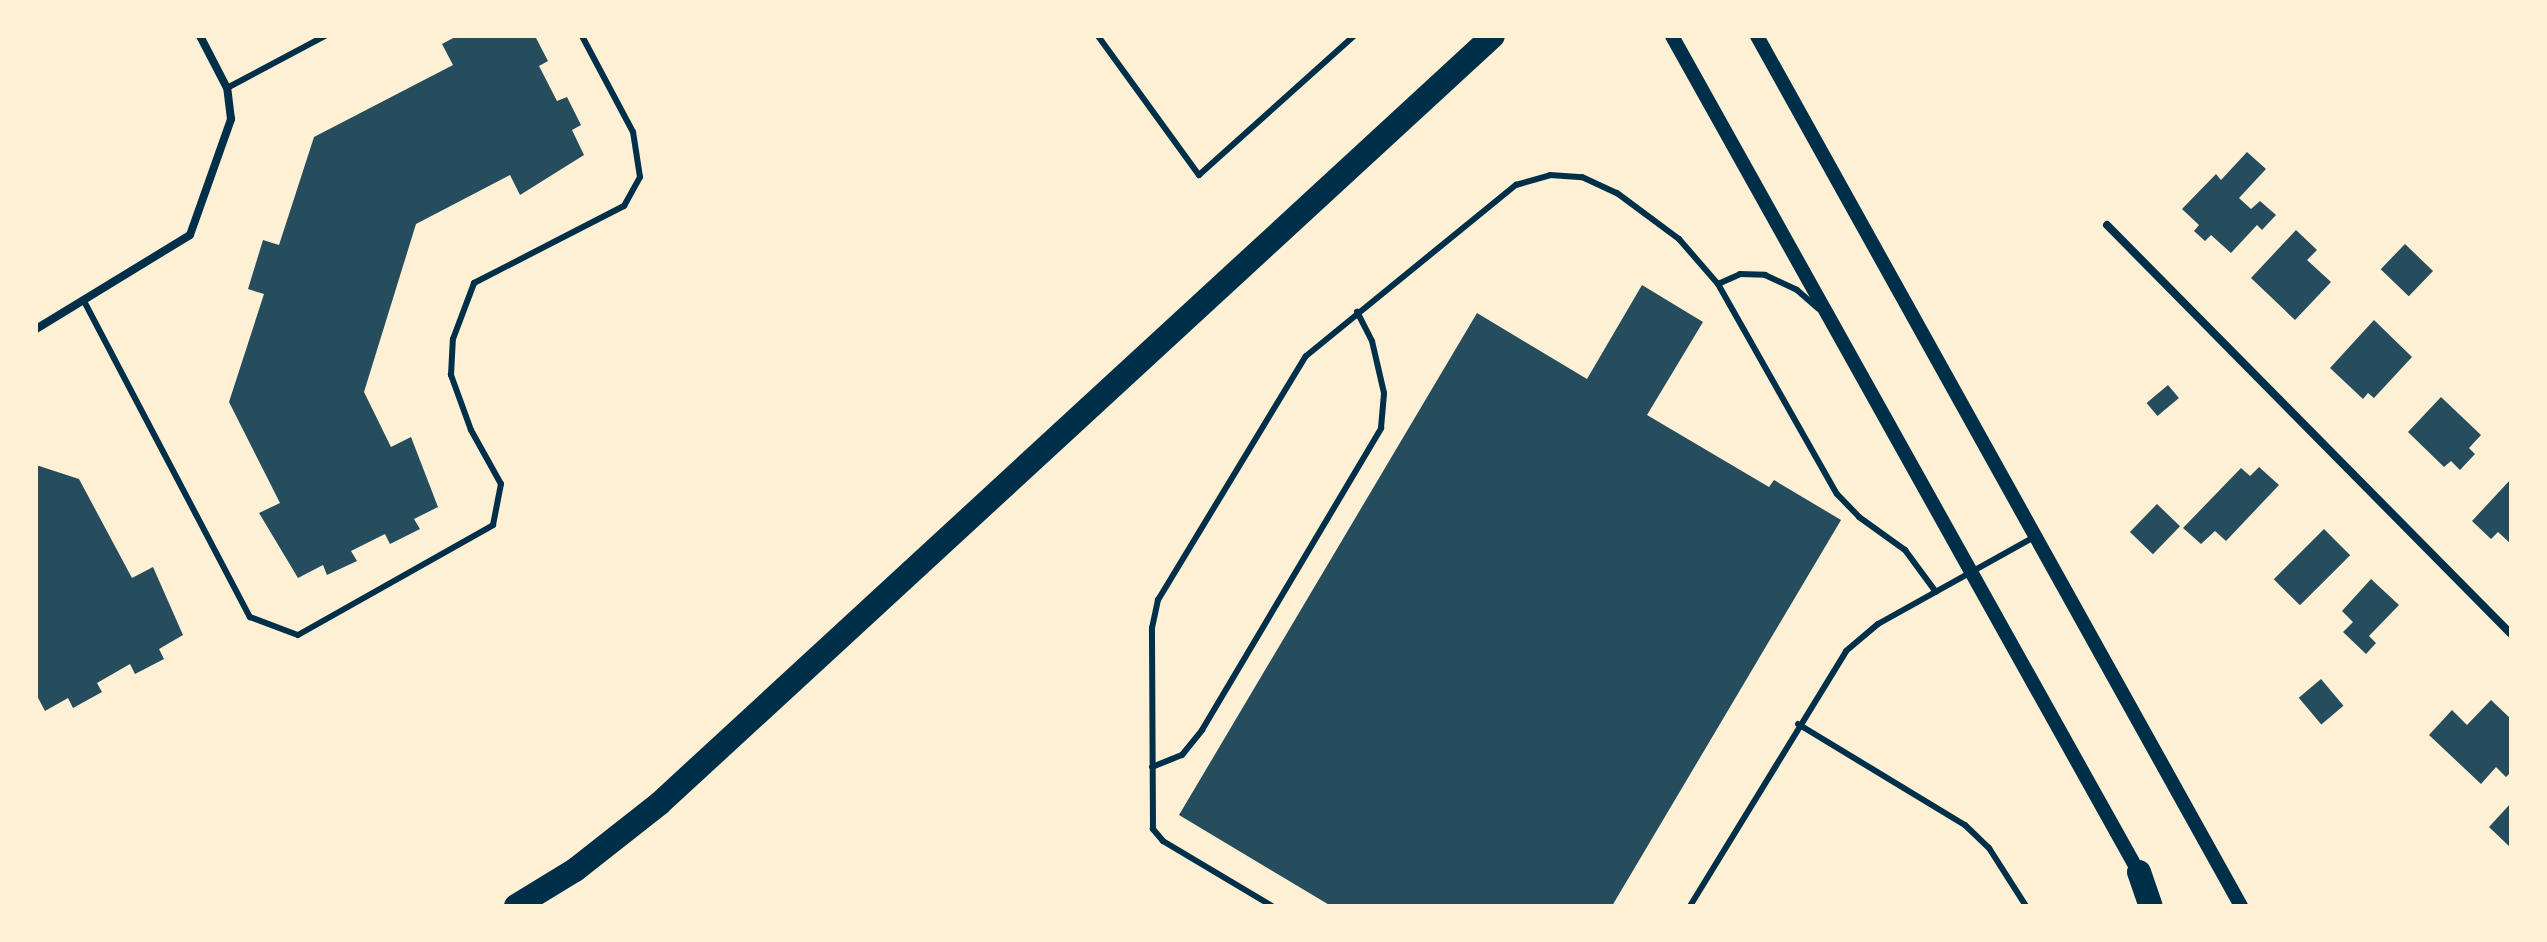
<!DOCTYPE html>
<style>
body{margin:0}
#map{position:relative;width:2547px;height:942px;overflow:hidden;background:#fdf0d5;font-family:Helvetica,sans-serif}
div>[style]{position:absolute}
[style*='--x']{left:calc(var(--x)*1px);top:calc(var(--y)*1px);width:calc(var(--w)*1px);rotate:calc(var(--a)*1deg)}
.building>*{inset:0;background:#264d5e;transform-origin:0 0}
.service>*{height:6px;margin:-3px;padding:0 3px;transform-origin:3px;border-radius:3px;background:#003049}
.minor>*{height:8px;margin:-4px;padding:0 4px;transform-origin:4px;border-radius:4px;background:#003049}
.tertiary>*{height:14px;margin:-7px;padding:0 7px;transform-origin:7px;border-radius:7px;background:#003049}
.motorway>*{height:24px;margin:-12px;padding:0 12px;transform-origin:12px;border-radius:12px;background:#003049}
span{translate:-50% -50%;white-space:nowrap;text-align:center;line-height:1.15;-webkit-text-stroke:8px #fdf0d5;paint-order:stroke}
.frame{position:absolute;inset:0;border:38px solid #fdf0d5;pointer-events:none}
</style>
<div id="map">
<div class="building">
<i style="clip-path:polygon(457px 36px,535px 36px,548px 61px,539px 66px,557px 101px,567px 97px,581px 125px,572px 130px,584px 155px,520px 195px,510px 175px,416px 224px,364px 392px,391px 447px,411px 437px,438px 507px,414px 519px,420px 529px,390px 544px,385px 534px,351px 551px,357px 561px,327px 575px,323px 565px,298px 578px,259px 513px,280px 503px,229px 402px,264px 294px,248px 289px,263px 240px,279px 245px,314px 137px,453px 65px,442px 44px)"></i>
<i style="clip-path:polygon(2247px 152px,2266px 169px,2239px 198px,2251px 209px,2260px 201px,2276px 215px,2262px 230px,2257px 225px,2231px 253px,2211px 235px,2205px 241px,2194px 231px,2199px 225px,2182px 209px,2216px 174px,2221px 180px)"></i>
<i style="clip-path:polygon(2296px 230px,2317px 250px,2307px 260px,2331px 282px,2295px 320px,2251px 278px)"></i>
<i style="left:2405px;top:244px;width:39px;height:35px;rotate:44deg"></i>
<i style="clip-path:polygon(1642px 285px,1703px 322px,1647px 415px,1769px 487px,1774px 480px,1841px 520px,1612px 906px,1331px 906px,1179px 815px,1477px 313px,1587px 379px)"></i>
<i style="clip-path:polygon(2374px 320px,2412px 357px,2374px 398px,2368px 393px,2363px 399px,2330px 368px)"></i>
<i style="left:2168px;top:385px;width:17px;height:28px;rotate:50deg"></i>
<i style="clip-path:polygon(2441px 397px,2481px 435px,2469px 448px,2475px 454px,2460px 470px,2451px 461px,2444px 467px,2408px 432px)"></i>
<i style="clip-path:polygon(36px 465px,79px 479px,132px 578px,153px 567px,183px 635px,159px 649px,164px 659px,135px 674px,130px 664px,97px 683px,102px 692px,73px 708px,68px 698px,45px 711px,36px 694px)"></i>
<i style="clip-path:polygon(2259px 467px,2279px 485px,2226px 541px,2215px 531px,2201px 544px,2183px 528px,2241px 468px,2250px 476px)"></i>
<i style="clip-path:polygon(2511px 479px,2511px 544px,2498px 532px,2491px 539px,2472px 521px)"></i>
<i style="left:2157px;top:504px;width:32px;height:39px;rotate:44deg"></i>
<i style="left:2324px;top:529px;width:37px;height:71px;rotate:45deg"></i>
<i style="clip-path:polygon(2371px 579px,2399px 605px,2369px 636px,2376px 643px,2366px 654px,2343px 632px,2353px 622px,2342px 611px)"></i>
<i style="left:2321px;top:679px;width:35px;height:29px;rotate:50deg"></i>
<i style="clip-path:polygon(2491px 700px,2511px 719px,2511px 772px,2506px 777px,2496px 767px,2481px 784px,2429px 735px,2452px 710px,2467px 725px)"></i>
<i style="clip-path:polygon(2511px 803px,2511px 848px,2489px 827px)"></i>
</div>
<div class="service">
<i style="--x:1098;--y:36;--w:172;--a:54"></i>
<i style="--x:1199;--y:175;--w:208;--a:-41.9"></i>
<i style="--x:227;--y:88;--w:111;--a:-28"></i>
<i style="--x:1718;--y:284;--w:24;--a:-24"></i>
<i style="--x:1740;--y:274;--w:25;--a:2"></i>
<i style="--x:1765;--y:275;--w:35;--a:25"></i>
<i style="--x:1797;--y:290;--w:28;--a:41"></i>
<i style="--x:85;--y:303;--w:355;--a:62.3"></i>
<i style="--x:250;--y:617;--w:51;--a:20.6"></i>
<i style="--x:298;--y:635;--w:224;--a:-29.4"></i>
<i style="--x:493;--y:525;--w:42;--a:-79"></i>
<i style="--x:501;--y:484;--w:62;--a:-119.1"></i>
<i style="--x:471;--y:430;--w:59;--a:-110"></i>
<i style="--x:451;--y:375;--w:36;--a:-87"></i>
<i style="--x:453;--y:339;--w:60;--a:-69.4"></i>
<i style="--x:474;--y:283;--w:169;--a:-27.2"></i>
<i style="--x:624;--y:206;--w:33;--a:-61"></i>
<i style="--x:640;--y:177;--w:46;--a:-98.8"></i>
<i style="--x:633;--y:132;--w:109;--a:-118"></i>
<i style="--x:1798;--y:724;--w:195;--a:31.2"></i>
<i style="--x:1965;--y:825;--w:33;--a:44"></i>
<i style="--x:1989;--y:848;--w:69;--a:57.5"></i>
<i style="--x:1152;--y:767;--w:32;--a:-22"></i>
<i style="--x:1182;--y:755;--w:32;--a:-51"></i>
<i style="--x:1202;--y:730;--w:351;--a:-59.3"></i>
<i style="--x:1381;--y:428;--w:35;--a:-85"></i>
<i style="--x:1384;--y:393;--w:53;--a:-103"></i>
<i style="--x:1372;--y:341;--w:33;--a:-117"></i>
<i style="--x:1272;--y:906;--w:127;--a:-149.2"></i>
<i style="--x:1163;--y:841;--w:16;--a:-130"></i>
<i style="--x:1153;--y:829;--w:201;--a:-90.3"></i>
<i style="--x:1152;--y:628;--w:29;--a:-78"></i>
<i style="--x:1158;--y:600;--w:285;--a:-58.8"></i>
<i style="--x:1306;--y:356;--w:271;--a:-39.2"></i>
<i style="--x:1516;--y:185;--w:35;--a:-16"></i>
<i style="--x:1550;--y:175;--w:32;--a:4"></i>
<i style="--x:1582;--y:177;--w:38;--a:25"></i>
<i style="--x:1617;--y:193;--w:77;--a:36.6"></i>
<i style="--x:1679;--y:239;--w:60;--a:49.1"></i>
<i style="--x:1718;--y:284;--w:241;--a:60.5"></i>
<i style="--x:1837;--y:494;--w:32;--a:46"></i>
<i style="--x:1859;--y:517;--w:57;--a:35.7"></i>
<i style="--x:1905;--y:550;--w:52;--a:53.6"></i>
<i style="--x:1690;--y:906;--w:299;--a:-58.5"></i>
<i style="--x:1846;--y:651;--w:42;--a:-40.2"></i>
<i style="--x:1878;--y:624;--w:179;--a:-29.1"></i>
</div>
<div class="minor">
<i style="--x:2107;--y:225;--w:575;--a:45.35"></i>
<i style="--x:36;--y:329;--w:180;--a:-31.4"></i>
<i style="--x:190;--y:235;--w:123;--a:-70.5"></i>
<i style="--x:231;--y:119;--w:31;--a:-97"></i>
<i style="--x:227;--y:88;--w:59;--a:-117.4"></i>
</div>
<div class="tertiary">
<i style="--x:1672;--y:36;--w:964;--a:60.83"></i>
<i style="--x:1757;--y:36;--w:996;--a:60.91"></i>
</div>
<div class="motorway">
<i style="--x:2139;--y:872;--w:36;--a:71"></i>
<i style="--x:516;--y:906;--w:69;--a:-31.4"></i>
<i style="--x:575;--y:870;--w:108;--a:-38.2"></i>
<i style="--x:660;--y:803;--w:1132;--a:-42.64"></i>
</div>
<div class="frame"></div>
</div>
